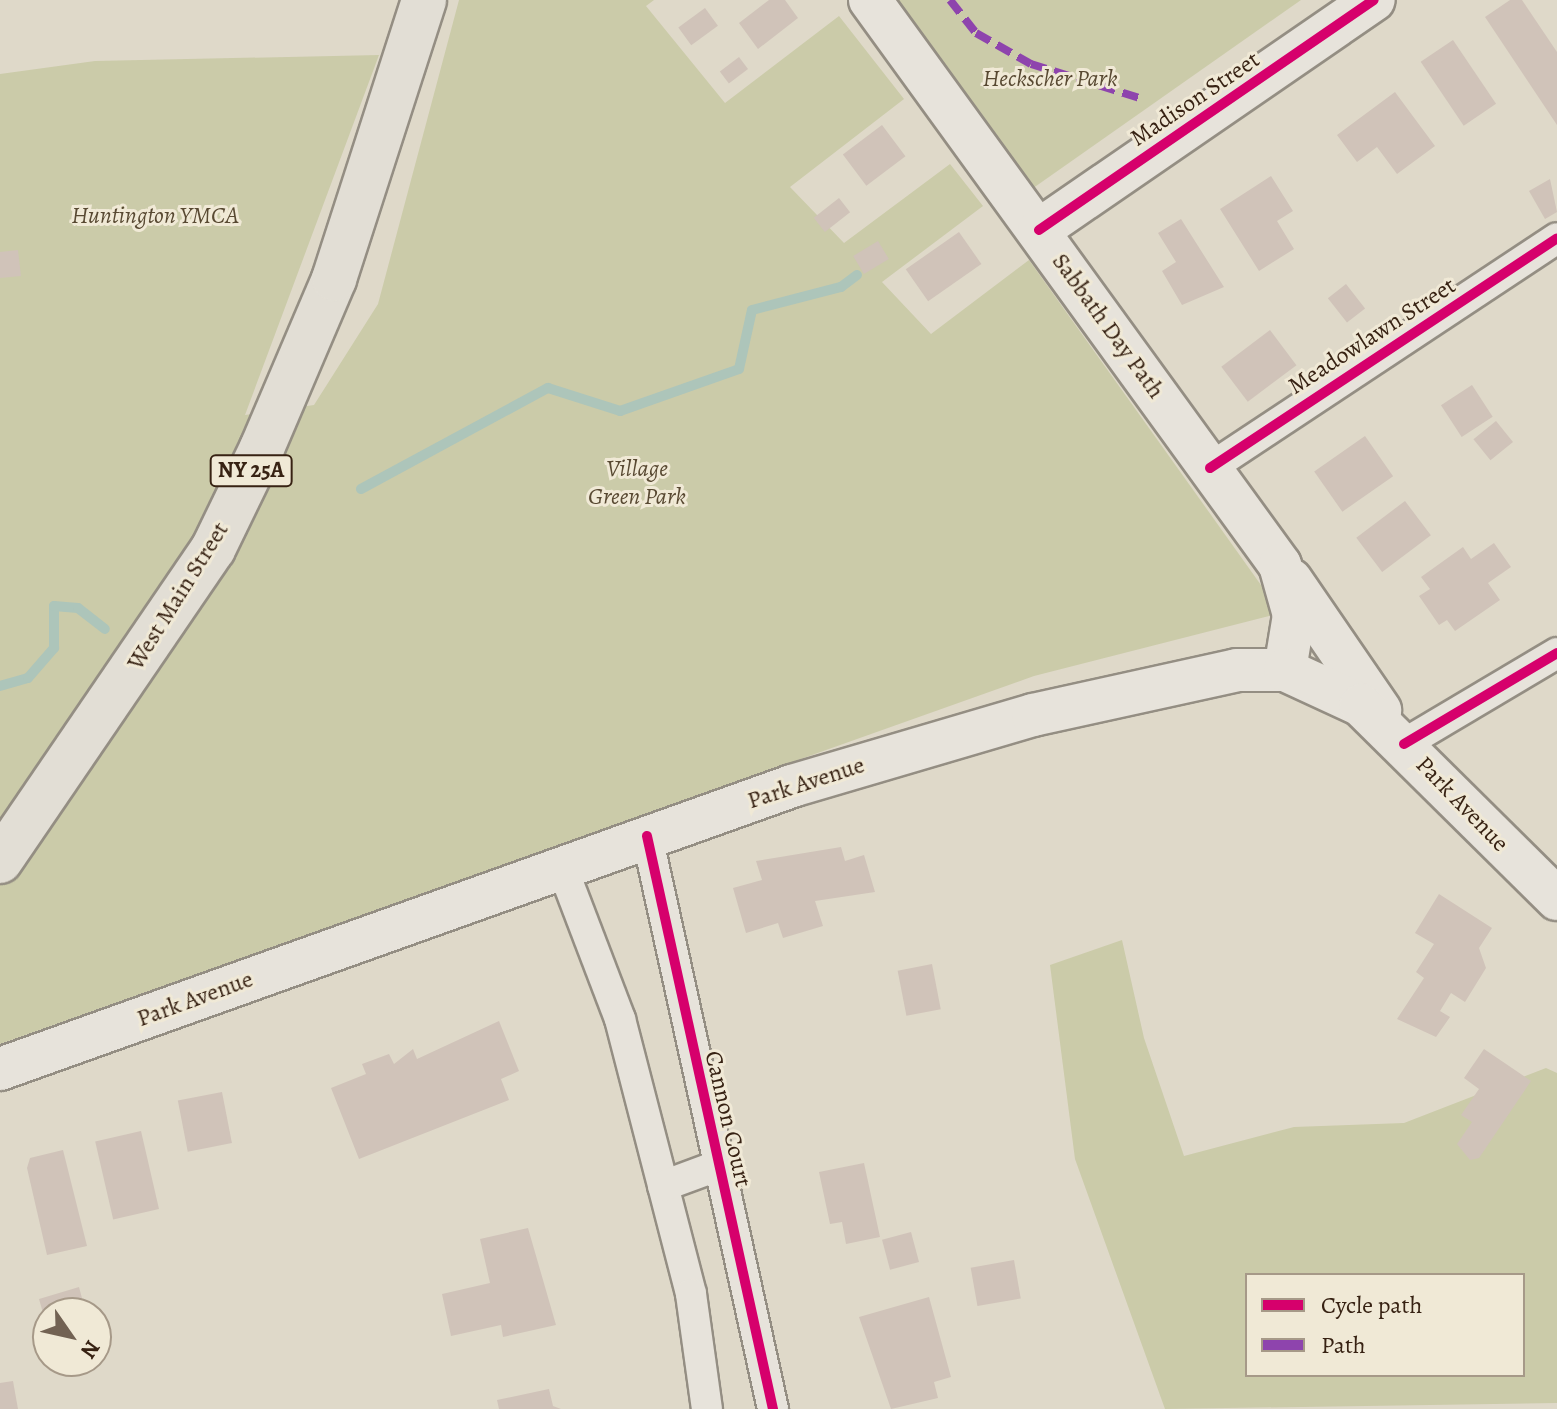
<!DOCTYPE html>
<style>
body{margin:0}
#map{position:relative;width:1557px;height:1409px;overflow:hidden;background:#dfd9c9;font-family:Alegreya,serif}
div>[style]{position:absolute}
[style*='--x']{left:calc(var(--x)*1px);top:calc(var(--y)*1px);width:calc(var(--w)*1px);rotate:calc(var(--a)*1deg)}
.green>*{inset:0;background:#cbcba9}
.stream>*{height:10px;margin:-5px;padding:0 5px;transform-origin:5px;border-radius:5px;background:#adc5ba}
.building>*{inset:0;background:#d0c3b9;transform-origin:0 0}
.roads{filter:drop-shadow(2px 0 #948e83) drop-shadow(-2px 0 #948e83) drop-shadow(0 2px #948e83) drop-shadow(0 -2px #948e83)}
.street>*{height:30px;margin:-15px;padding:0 15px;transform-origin:15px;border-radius:15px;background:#e7e3db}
.secondary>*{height:42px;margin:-21px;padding:0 21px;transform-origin:21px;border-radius:21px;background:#e7e3db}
.primary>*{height:44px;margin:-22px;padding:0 22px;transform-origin:22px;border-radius:22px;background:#e2ded5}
.quiet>*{height:8px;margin-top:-4px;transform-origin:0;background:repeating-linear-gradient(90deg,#8e44ad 0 16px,transparent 0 24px)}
.cycleway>*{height:10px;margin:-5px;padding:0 5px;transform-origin:5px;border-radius:5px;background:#d6006c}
span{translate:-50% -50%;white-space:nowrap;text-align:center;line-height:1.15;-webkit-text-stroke:6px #f0e9d6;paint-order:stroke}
.shield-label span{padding:2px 6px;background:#f0e9d6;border:2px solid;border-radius:6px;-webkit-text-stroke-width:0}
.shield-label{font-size:22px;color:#372213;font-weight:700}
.park-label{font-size:24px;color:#584932;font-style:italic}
.street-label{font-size:24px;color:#372213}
.legend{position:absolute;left:1245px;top:1273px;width:280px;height:104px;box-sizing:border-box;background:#f0e9d6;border:2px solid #a69988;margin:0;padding:10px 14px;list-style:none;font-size:24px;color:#372213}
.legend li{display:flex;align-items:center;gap:16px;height:40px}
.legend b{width:40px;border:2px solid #a69988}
.north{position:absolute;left:32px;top:1297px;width:80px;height:80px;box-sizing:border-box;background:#f0e9d6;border:2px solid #a69988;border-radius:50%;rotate:124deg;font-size:22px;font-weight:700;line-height:32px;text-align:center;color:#372213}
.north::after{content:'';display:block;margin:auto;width:28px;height:36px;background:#726253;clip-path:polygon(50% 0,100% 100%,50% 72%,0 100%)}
</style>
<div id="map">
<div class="green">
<i style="clip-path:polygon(459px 0,654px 0,646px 6px,725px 103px,839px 16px,904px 99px,790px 187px,844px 243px,950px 164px,983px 206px,882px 282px,931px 334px,1029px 260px,1281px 613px,1034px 676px,0 1044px,0 74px,95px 61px,379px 55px,245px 415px,314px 405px,378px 304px)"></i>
<i style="clip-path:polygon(897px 0,1301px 0,1029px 191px)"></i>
<i style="clip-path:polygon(evenodd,1122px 940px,1144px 1038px,1184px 1156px,1294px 1127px,1404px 1123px,1546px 1068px,1557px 1073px,1557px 1403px,1165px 1409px,1075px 1159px,1050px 965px,1122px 940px,1247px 1275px,1523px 1275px,1523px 1375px,1247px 1375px,1247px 1275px)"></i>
</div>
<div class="stream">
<i style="--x:361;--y:489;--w:213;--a:-28.4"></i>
<i style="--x:548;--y:388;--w:76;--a:17.7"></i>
<i style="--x:620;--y:411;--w:126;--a:-19.4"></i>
<i style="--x:739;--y:369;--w:60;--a:-77.6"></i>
<i style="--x:752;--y:310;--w:92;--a:-14.5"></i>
<i style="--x:841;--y:287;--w:20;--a:-37"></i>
<i style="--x:0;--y:686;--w:29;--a:-16"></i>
<i style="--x:28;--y:678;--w:40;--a:-49"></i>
<i style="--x:54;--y:648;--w:42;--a:-90"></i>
<i style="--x:54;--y:606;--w:24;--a:5"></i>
<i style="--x:78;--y:608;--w:34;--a:38"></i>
</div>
<div class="building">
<i style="clip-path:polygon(769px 0,785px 0,798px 18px,758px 49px,739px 23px)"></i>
<i style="clip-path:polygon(1510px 0,1522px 0,1557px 52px,1557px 125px,1485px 17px)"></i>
<i style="left:705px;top:8px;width:22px;height:33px;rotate:54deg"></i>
<i style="left:1453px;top:40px;width:77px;height:39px;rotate:56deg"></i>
<i style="left:739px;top:57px;width:15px;height:24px;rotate:53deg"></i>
<i style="clip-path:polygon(1395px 92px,1435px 146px,1397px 174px,1377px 147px,1357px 162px,1337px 135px)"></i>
<i style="left:882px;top:125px;width:39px;height:49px;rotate:53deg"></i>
<i style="clip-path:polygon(1271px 176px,1293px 211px,1277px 221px,1294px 249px,1259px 271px,1220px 209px)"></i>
<i style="clip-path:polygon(1550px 179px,1557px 212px,1545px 219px,1529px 191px)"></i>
<i style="left:839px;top:198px;width:18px;height:32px;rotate:52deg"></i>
<i style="clip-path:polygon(1181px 219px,1224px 287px,1182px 305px,1162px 271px,1176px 262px,1158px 233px)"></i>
<i style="left:959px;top:232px;width:39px;height:65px;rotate:55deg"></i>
<i style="left:878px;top:241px;width:21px;height:29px;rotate:59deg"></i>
<i style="clip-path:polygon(18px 250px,21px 276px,0 278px,0 252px)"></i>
<i style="left:1346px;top:284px;width:31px;height:23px;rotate:52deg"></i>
<i style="left:1270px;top:330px;width:44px;height:61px;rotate:53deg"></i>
<i style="left:1472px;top:385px;width:38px;height:37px;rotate:57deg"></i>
<i style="left:1496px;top:421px;width:27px;height:29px;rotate:51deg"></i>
<i style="left:1365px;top:436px;width:49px;height:62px;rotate:55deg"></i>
<i style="left:1405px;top:501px;width:43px;height:61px;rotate:53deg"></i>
<i style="clip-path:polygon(1494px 543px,1511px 567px,1488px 583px,1500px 600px,1455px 631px,1447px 620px,1439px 625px,1419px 596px,1430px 589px,1421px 577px,1463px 547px,1471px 559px)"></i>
<i style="clip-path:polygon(841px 847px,845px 861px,864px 855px,875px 892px,815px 901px,823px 926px,783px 938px,778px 923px,746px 933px,733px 888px,762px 880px,756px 861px)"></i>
<i style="clip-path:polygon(1439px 894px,1492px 928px,1479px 948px,1486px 968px,1465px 1002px,1451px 993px,1440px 1011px,1450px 1017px,1436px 1037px,1397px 1019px,1424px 978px,1416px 972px,1434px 944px,1415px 933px)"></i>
<i style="left:932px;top:964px;width:46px;height:35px;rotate:79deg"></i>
<i style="clip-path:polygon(499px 1021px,519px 1071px,501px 1079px,509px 1100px,359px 1159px,331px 1088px,366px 1074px,362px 1064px,389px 1054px,394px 1064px,413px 1049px,417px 1059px)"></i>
<i style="clip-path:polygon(1484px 1049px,1531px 1081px,1479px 1158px,1470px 1160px,1457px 1144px,1472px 1122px,1461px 1115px,1479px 1089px,1464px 1078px)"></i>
<i style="left:222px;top:1092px;width:52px;height:45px;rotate:79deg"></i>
<i style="left:141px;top:1131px;width:80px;height:47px;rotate:77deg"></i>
<i style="clip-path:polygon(63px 1150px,87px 1246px,47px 1255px,27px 1168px,30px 1158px)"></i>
<i style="clip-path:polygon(864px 1163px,880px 1237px,846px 1244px,842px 1222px,830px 1224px,819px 1172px)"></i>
<i style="clip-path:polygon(528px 1228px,556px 1325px,503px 1337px,501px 1325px,451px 1336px,442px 1294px,490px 1283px,480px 1239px)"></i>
<i style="left:911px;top:1232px;width:31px;height:30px;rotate:75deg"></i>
<i style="left:1014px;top:1260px;width:39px;height:44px;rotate:80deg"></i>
<i style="clip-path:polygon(79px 1287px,86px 1313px,48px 1313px,47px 1327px,39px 1299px)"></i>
<i style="clip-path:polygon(929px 1297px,951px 1377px,934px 1382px,938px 1398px,891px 1409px,859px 1317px)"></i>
<i style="clip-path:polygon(13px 1381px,18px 1409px,0 1409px,0 1383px)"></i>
<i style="clip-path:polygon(549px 1389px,553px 1406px,561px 1409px,499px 1409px,497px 1400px)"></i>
</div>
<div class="roads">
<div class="street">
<i style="--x:1210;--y:468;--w:416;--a:-33.5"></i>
<i style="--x:1404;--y:744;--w:178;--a:-30.7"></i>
<i style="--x:647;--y:836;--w:587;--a:77.6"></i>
<i style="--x:562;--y:867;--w:163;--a:69.1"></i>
<i style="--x:620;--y:1019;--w:284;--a:75.5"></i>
<i style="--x:691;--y:1294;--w:116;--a:82.1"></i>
<i style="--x:663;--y:1186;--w:58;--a:-20.3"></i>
</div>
<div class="secondary">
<i style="--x:870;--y:0;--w:698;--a:54.03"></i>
<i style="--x:1280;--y:565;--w:52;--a:74.4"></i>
<i style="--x:1294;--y:615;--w:56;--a:99.3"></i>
<i style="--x:1039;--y:230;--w:406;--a:-34.5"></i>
<i style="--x:1291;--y:580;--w:158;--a:55.6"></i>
<i style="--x:0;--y:1069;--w:841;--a:-19.66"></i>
<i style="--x:792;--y:786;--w:251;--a:-16.4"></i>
<i style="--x:1033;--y:715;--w:209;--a:-12.4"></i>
<i style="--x:1237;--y:670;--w:48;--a:0"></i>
<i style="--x:1285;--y:670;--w:84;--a:24.7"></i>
<i style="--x:1361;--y:705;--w:276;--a:44.7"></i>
</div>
<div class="primary">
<i style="--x:0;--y:861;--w:378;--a:-55.7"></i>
<i style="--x:213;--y:549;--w:112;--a:-64.1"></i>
<i style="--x:262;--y:448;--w:184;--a:-66.9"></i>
<i style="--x:334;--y:279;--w:293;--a:-72.1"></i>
</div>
</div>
<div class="quiet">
<i style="--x:950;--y:0;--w:42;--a:51.8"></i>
<i style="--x:976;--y:33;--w:63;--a:29.4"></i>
<i style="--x:1031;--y:64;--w:117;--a:17.4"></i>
</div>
<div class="cycleway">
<i style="--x:1039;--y:230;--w:406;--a:-34.5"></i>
<i style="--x:1210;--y:468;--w:416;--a:-33.5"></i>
<i style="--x:1404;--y:744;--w:178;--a:-30.7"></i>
<i style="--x:647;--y:836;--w:587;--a:77.6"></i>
</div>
<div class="shield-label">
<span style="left:251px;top:471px">NY 25A</span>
</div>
<div class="park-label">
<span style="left:1050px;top:79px">Heckscher Park</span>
<span style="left:155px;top:216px">Huntington YMCA</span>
<span style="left:637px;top:483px">Village<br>Green Park</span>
</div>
<div class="street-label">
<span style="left:1195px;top:99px;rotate:-34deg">Madison Street</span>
<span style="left:1108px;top:326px;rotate:54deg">Sabbath Day Path</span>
<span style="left:1372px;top:336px;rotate:-33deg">Meadowlawn Street</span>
<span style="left:178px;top:596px;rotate:-58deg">West Main Street</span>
<span style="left:806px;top:783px;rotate:-18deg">Park Avenue</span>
<span style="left:1462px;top:804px;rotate:46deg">Park Avenue</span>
<span style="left:195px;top:999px;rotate:-20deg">Park Avenue</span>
<span style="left:728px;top:1119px;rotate:77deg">Cannon Court</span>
</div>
<ul class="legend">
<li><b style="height:10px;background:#d6006c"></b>Cycle path</li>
<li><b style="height:10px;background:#8e44ad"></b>Path</li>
</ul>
<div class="north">N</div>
</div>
